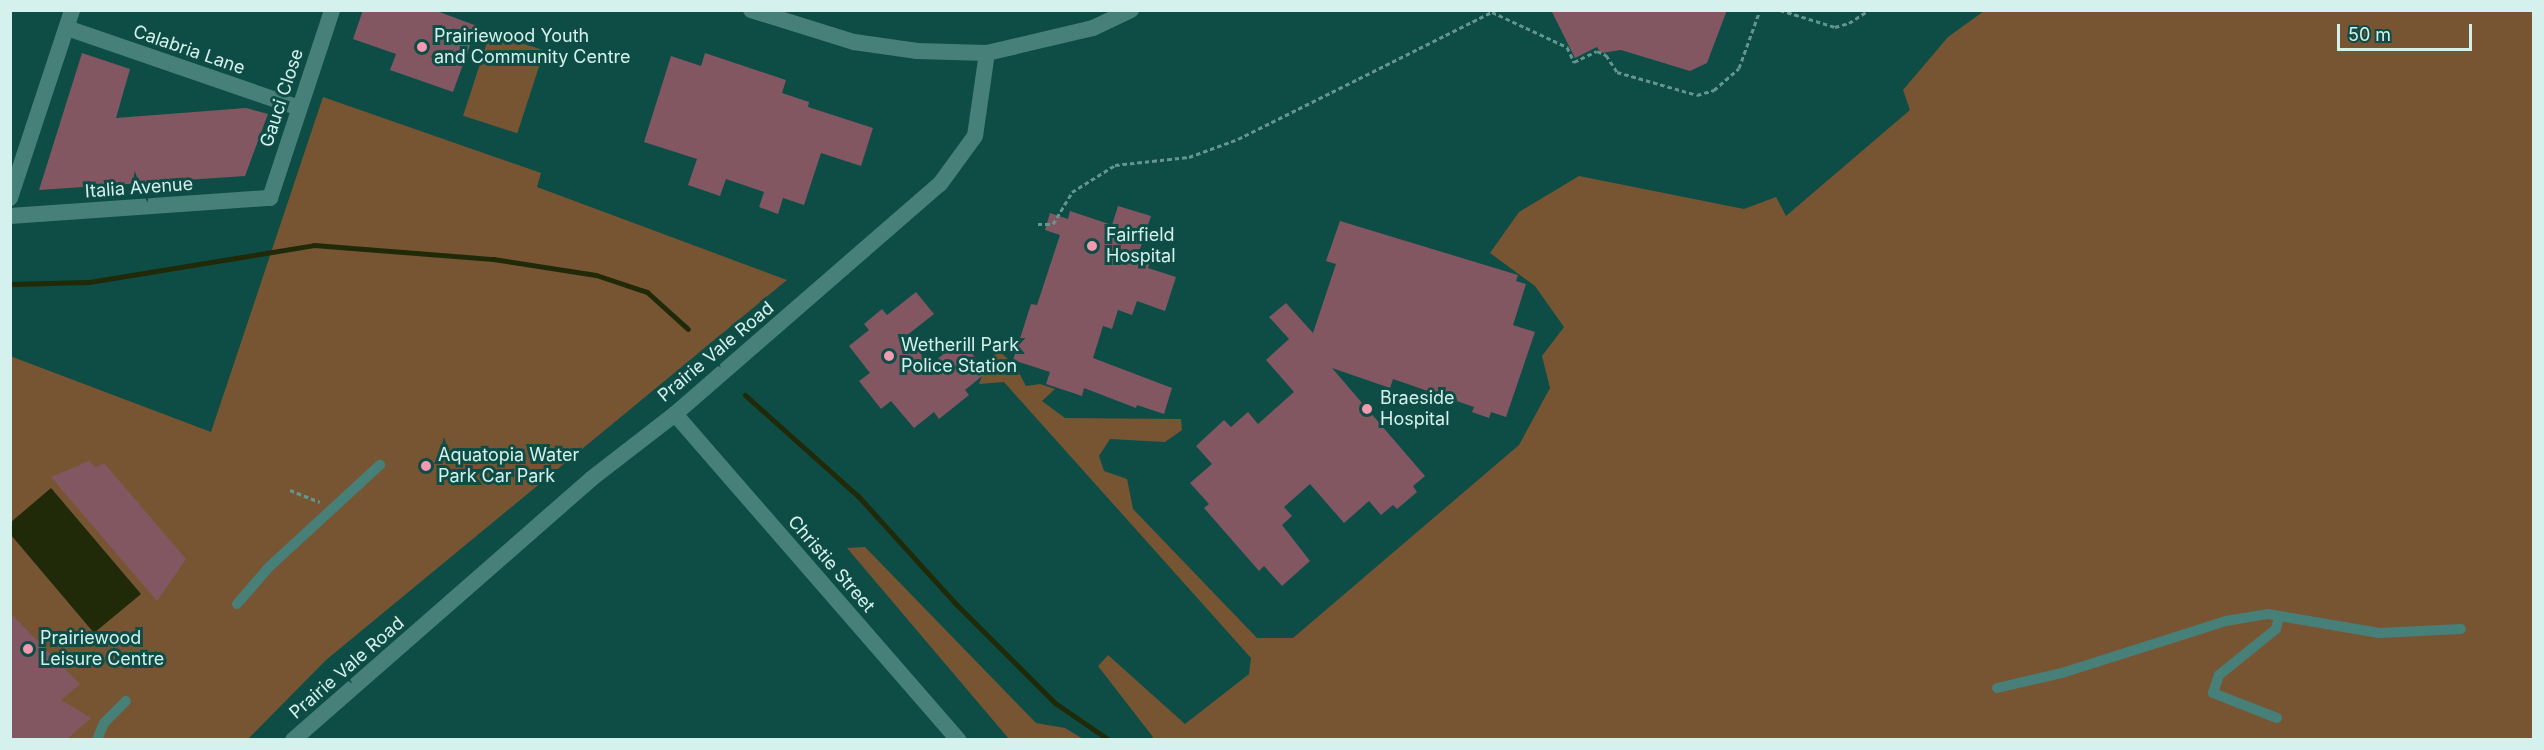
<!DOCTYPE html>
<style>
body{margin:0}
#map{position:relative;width:2544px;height:750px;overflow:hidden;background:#0e4c46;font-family:Inter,sans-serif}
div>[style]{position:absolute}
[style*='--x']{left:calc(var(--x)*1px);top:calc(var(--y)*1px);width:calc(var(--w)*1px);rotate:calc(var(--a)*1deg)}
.green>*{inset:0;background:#753;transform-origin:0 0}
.water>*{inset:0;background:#202a09}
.stream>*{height:5px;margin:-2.5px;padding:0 2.5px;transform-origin:2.5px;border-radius:2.5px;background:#202a09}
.building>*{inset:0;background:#835761}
.path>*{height:3px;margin-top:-1.5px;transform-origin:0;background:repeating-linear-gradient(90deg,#65958f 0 4.5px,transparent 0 7.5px)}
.service>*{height:10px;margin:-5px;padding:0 5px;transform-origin:5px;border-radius:5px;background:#478078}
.minor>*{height:16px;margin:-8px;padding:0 8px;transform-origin:8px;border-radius:8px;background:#478078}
.tertiary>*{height:16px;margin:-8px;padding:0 8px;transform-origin:8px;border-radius:8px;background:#478078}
.secondary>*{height:16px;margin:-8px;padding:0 8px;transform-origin:8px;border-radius:8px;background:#478078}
.dots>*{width:16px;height:16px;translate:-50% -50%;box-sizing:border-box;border:3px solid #0e4c46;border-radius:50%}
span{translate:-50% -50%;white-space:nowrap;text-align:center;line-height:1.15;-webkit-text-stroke:6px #0e4c46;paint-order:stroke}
.poi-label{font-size:18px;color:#d5f1ed}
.left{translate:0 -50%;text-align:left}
.street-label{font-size:18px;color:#d5f1ed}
.frame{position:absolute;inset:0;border:12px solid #d5f1ed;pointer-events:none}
.scale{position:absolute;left:2337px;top:24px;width:135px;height:27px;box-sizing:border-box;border:3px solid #d5f1ed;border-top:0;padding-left:8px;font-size:18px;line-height:21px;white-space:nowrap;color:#d5f1ed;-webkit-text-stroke:4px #0e4c46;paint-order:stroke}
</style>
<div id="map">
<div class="green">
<i style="clip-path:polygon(1984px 11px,2533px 11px,2533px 739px,1151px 739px,1153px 737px,1098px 666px,1108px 655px,1185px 724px,1249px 674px,1251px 658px,1004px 382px,979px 384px,988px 360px,999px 351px,1015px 365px,1026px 386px,1040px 384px,1055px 389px,1042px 401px,1065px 418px,1181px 419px,1182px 430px,1165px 442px,1110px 439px,1099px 456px,1104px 471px,1127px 479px,1133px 509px,1257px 638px,1293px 638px,1519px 445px,1550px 388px,1542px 356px,1564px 327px,1535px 286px,1490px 253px,1519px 212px,1579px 176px,1744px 209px,1776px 197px,1786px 216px,1910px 110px,1903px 90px,1948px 37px)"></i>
<i style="left:490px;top:33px;width:57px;height:87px;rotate:18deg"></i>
<i style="clip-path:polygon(323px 97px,541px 173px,537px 187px,787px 280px,326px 660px,248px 739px,11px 739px,10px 356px,211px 432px)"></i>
<i style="clip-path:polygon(865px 547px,1036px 723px,1065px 728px,1083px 739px,1009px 739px,847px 548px)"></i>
</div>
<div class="water">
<i style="clip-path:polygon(51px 488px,141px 594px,94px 633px,11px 535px,11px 522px)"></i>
</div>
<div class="stream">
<i style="--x:10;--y:284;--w:79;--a:-1.5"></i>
<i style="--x:89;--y:282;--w:228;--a:-9.3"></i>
<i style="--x:314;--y:245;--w:180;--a:4.5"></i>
<i style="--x:493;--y:259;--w:104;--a:8.8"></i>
<i style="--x:596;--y:275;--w:54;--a:18.4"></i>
<i style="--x:647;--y:292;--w:55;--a:42.1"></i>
<i style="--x:745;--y:395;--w:152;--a:41.8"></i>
<i style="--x:858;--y:496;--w:147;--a:47.8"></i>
<i style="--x:957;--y:605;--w:139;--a:45"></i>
<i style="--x:1055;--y:703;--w:65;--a:34.4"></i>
</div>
<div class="building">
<i style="clip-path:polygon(363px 10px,434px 10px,477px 26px,453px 92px,390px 70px,396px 54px,353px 39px)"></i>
<i style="clip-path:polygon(1551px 10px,1727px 10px,1707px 63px,1690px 71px,1621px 50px,1601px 53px,1597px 47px,1575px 58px)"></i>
<i style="clip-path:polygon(82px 53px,130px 69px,116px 118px,246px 108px,268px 114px,245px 176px,39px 190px)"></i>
<i style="clip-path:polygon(705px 53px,786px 80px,782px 93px,809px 102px,808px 107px,873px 128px,861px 166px,821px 153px,804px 205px,783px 198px,778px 214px,759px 207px,764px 192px,726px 179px,720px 196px,688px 185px,697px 159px,644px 142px,671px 56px,701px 66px)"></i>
<i style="clip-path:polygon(1118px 206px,1151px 216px,1140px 249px,1153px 253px,1148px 268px,1176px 277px,1165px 311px,1137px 301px,1132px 315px,1118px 310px,1112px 329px,1103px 326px,1093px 358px,1172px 388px,1164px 414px,1137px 405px,1136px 408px,1084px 388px,1082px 396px,1046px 384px,1050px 372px,1013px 360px,1031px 304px,1037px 305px,1060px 235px,1045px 230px,1050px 213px,1068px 219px,1070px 211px,1112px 225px)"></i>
<i style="clip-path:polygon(1340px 221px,1518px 275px,1516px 281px,1526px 284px,1513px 325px,1535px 332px,1506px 417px,1491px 412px,1489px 418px,1472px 412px,1474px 407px,1393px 379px,1390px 388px,1332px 368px,1425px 476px,1413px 486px,1417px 492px,1397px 509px,1393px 505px,1381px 515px,1369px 501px,1344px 523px,1310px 484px,1284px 507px,1292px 516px,1282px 525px,1310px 561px,1282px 586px,1264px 566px,1259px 571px,1204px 508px,1209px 504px,1190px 483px,1212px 464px,1196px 446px,1224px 420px,1231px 427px,1248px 412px,1258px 424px,1294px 392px,1266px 360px,1289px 339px,1269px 317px,1286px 303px,1313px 333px,1336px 264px,1326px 261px)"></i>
<i style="clip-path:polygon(916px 292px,934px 314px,906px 336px,930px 365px,961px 340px,987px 372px,965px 390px,969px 395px,939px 419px,934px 412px,914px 428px,891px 401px,881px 409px,859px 381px,870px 373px,849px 346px,869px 330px,864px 324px,882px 309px,887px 315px)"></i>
<i style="clip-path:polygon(89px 461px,96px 467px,104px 463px,186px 559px,157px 601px,51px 477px)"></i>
<i style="clip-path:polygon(10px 613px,80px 684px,61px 700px,91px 718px,66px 740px,10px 740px)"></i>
</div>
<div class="path">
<i style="--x:1780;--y:10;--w:58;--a:17.2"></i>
<i style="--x:1835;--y:27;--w:15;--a:-16"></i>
<i style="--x:1849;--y:23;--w:24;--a:-33"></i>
<i style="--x:1038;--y:224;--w:15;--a:0"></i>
<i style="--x:1053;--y:224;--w:37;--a:-59"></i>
<i style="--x:1072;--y:192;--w:51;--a:-32.1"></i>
<i style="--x:1115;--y:165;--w:74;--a:-6.2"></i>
<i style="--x:1189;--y:157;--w:52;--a:-20.2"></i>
<i style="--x:1238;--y:139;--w:284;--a:-26.6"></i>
<i style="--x:1492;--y:12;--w:83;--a:25"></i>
<i style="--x:1567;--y:47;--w:17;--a:65"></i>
<i style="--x:1574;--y:62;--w:25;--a:-26"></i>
<i style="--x:1597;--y:51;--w:10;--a:24"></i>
<i style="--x:1606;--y:55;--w:20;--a:57"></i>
<i style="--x:1617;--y:72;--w:83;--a:16"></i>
<i style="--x:1697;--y:95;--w:18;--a:-16"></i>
<i style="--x:1714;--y:90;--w:33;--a:-41"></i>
<i style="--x:1739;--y:68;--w:62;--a:-70.1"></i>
<i style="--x:290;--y:490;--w:32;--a:22"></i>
</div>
<div class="service">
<i style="--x:237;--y:604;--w:49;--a:-49.1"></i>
<i style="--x:269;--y:567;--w:151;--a:-42.6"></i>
<i style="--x:1997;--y:688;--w:67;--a:-13"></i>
<i style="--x:2062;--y:673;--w:172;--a:-17.6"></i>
<i style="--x:2226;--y:621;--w:43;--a:-9.5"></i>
<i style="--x:2268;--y:614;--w:113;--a:9.7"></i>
<i style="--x:2379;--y:633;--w:82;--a:-2.8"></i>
<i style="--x:2277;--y:718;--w:69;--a:-158.7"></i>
<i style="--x:2213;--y:693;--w:19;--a:-72"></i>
<i style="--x:2219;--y:675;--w:73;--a:-38.9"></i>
<i style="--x:2276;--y:629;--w:12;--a:-76"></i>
<i style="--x:97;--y:740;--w:18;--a:-68"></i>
<i style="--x:104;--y:723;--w:31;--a:-45"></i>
</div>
<div class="minor">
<i style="--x:67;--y:28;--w:245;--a:19"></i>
<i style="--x:10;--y:198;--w:198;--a:-71.7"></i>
<i style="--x:10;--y:216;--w:261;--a:-4"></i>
<i style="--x:270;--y:198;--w:198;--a:-71.7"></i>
<i style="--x:675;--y:414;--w:432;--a:49"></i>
</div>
<div class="tertiary">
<i style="--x:293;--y:740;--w:396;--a:-41.2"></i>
<i style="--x:591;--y:479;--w:106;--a:-37.7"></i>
<i style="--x:675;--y:414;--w:351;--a:-41"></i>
<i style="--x:940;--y:184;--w:59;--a:-53.9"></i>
<i style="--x:975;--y:136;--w:84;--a:-81.8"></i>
</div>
<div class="secondary">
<i style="--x:751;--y:10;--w:108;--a:17.3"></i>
<i style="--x:854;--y:42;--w:64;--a:8.1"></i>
<i style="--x:917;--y:51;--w:70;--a:1.6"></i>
<i style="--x:987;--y:53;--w:109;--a:-13.3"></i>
<i style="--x:1093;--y:28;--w:42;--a:-25.3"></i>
</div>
<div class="dots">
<i style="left:422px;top:47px;background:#f29aaf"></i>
<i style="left:1092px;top:246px;background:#f29aaf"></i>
<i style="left:889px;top:356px;background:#f29aaf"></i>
<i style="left:1367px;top:409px;background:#f29aaf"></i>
<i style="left:426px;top:466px;background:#f29aaf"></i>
<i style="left:28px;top:649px;background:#f29aaf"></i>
</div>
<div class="poi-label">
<span class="left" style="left:434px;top:47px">Prairiewood Youth<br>and Community Centre</span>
<span class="left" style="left:1106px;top:246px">Fairfield<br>Hospital</span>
<span class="left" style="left:901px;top:356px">Wetherill Park<br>Police Station</span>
<span class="left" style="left:1380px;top:409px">Braeside<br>Hospital</span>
<span class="left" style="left:438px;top:466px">Aquatopia Water<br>Park Car Park</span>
<span class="left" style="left:40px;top:649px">Prairiewood<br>Leisure Centre</span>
</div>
<div class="street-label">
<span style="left:189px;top:50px;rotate:19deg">Calabria Lane</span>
<span style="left:282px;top:98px;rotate:-72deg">Gauci Close</span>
<span style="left:139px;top:188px;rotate:-4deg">Italia Avenue</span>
<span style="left:716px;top:352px;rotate:-40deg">Prairie Vale Road</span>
<span style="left:831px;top:564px;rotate:49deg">Christie Street</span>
<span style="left:347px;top:668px;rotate:-41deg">Prairie Vale Road</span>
</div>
<div class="frame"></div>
<div class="scale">50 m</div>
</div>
